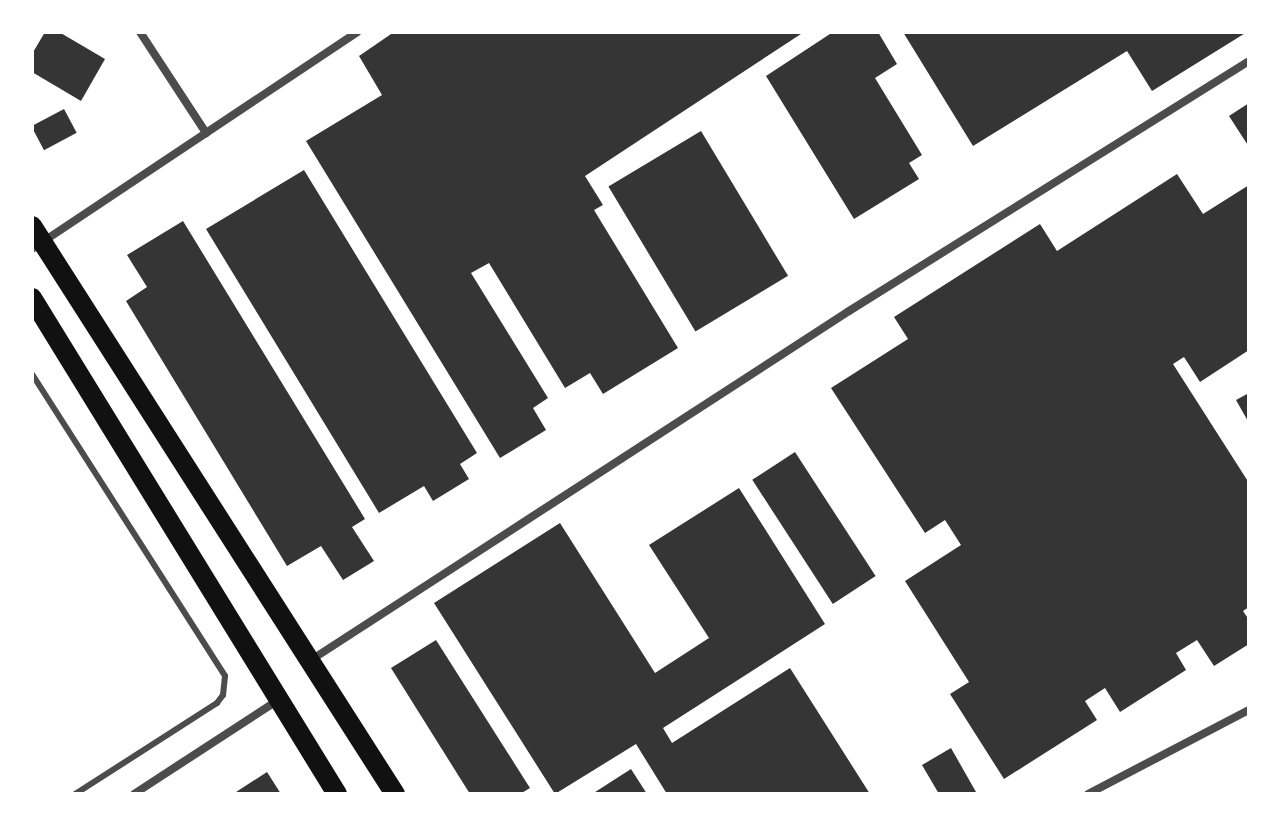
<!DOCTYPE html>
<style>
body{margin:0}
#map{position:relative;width:1281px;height:826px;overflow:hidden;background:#fff;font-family:Raleway,sans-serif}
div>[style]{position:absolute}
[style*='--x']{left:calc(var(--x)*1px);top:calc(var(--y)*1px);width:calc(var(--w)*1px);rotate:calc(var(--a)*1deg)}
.building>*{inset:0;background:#353535;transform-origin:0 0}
.service>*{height:6px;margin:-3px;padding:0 3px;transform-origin:3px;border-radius:3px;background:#4c4c4c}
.minor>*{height:8px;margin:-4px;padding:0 4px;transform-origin:4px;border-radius:4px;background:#4c4c4c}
.primary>*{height:20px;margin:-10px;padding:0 10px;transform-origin:10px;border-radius:10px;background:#111}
span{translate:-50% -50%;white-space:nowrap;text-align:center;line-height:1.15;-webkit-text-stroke:6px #fff;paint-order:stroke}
.frame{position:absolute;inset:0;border:34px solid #fff;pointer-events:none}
</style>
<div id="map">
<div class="building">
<i style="clip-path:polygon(45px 32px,59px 32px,105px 59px,81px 101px,32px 72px,32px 54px)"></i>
<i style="clip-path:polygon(394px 32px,804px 32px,585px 176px,603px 205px,594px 210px,678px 348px,603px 394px,590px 373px,565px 388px,489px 263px,471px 273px,548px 398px,533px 408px,546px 430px,500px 458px,306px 141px,382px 95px,359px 56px)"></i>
<i style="clip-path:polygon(833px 32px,878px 32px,897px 64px,875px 78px,922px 155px,909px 163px,919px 179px,854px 219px,766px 76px)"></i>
<i style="clip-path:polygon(903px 32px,1247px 32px,1152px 91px,1127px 51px,973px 146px)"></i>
<i style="clip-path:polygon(1249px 103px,1249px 147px,1229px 116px)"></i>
<i style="left:64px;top:109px;width:27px;height:37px;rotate:62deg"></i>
<i style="left:701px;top:131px;width:169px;height:108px;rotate:59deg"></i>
<i style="clip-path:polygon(304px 170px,477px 453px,460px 464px,469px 479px,433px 501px,424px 486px,379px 513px,206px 229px)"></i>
<i style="clip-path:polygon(1177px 174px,1203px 214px,1249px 185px,1249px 350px,1200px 382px,1184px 357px,1173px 364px,1249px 483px,1249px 607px,1243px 611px,1249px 620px,1249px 644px,1214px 666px,1197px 640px,1176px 653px,1186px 670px,1120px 712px,1105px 688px,1085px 701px,1097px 720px,1004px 779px,950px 694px,969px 682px,905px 581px,961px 545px,945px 520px,925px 533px,831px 388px,908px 339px,894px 317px,1040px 224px,1057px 251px)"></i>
<i style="clip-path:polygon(183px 221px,365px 519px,352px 527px,374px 561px,343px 580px,321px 546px,287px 566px,126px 301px,147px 287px,127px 255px)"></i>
<i style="clip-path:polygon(1249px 393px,1249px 423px,1236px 400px)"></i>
<i style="left:795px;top:452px;width:148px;height:51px;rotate:57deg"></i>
<i style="clip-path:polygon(739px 488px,825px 624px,663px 728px,672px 743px,790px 668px,870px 794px,667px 794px,636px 744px,555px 794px,434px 603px,560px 523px,655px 673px,709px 638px,649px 545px)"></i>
<i style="clip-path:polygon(436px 640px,530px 788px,520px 794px,470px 794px,391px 668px)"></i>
<i style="clip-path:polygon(951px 748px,976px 792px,972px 794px,939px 794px,922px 765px)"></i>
<i style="clip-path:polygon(631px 769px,647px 794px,592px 794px)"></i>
<i style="clip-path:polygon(267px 772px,281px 794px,233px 794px)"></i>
</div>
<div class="service">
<i style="--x:32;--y:374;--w:358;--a:57.4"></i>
<i style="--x:225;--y:676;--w:19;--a:96"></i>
<i style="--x:223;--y:695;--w:10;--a:127"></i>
<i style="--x:217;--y:703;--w:169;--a:147.3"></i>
</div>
<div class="minor">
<i style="--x:140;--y:32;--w:121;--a:56.8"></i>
<i style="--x:32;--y:249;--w:391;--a:-33.7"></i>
<i style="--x:311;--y:660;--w:641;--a:-32.97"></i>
<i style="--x:849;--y:311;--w:472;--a:-32"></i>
<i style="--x:134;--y:794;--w:172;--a:-33.1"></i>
<i style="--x:1088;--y:794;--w:182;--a:-27.6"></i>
</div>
<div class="primary">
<i style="--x:32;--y:226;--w:674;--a:57.42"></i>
<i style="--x:32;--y:298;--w:582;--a:58.41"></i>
</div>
<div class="frame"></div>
</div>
